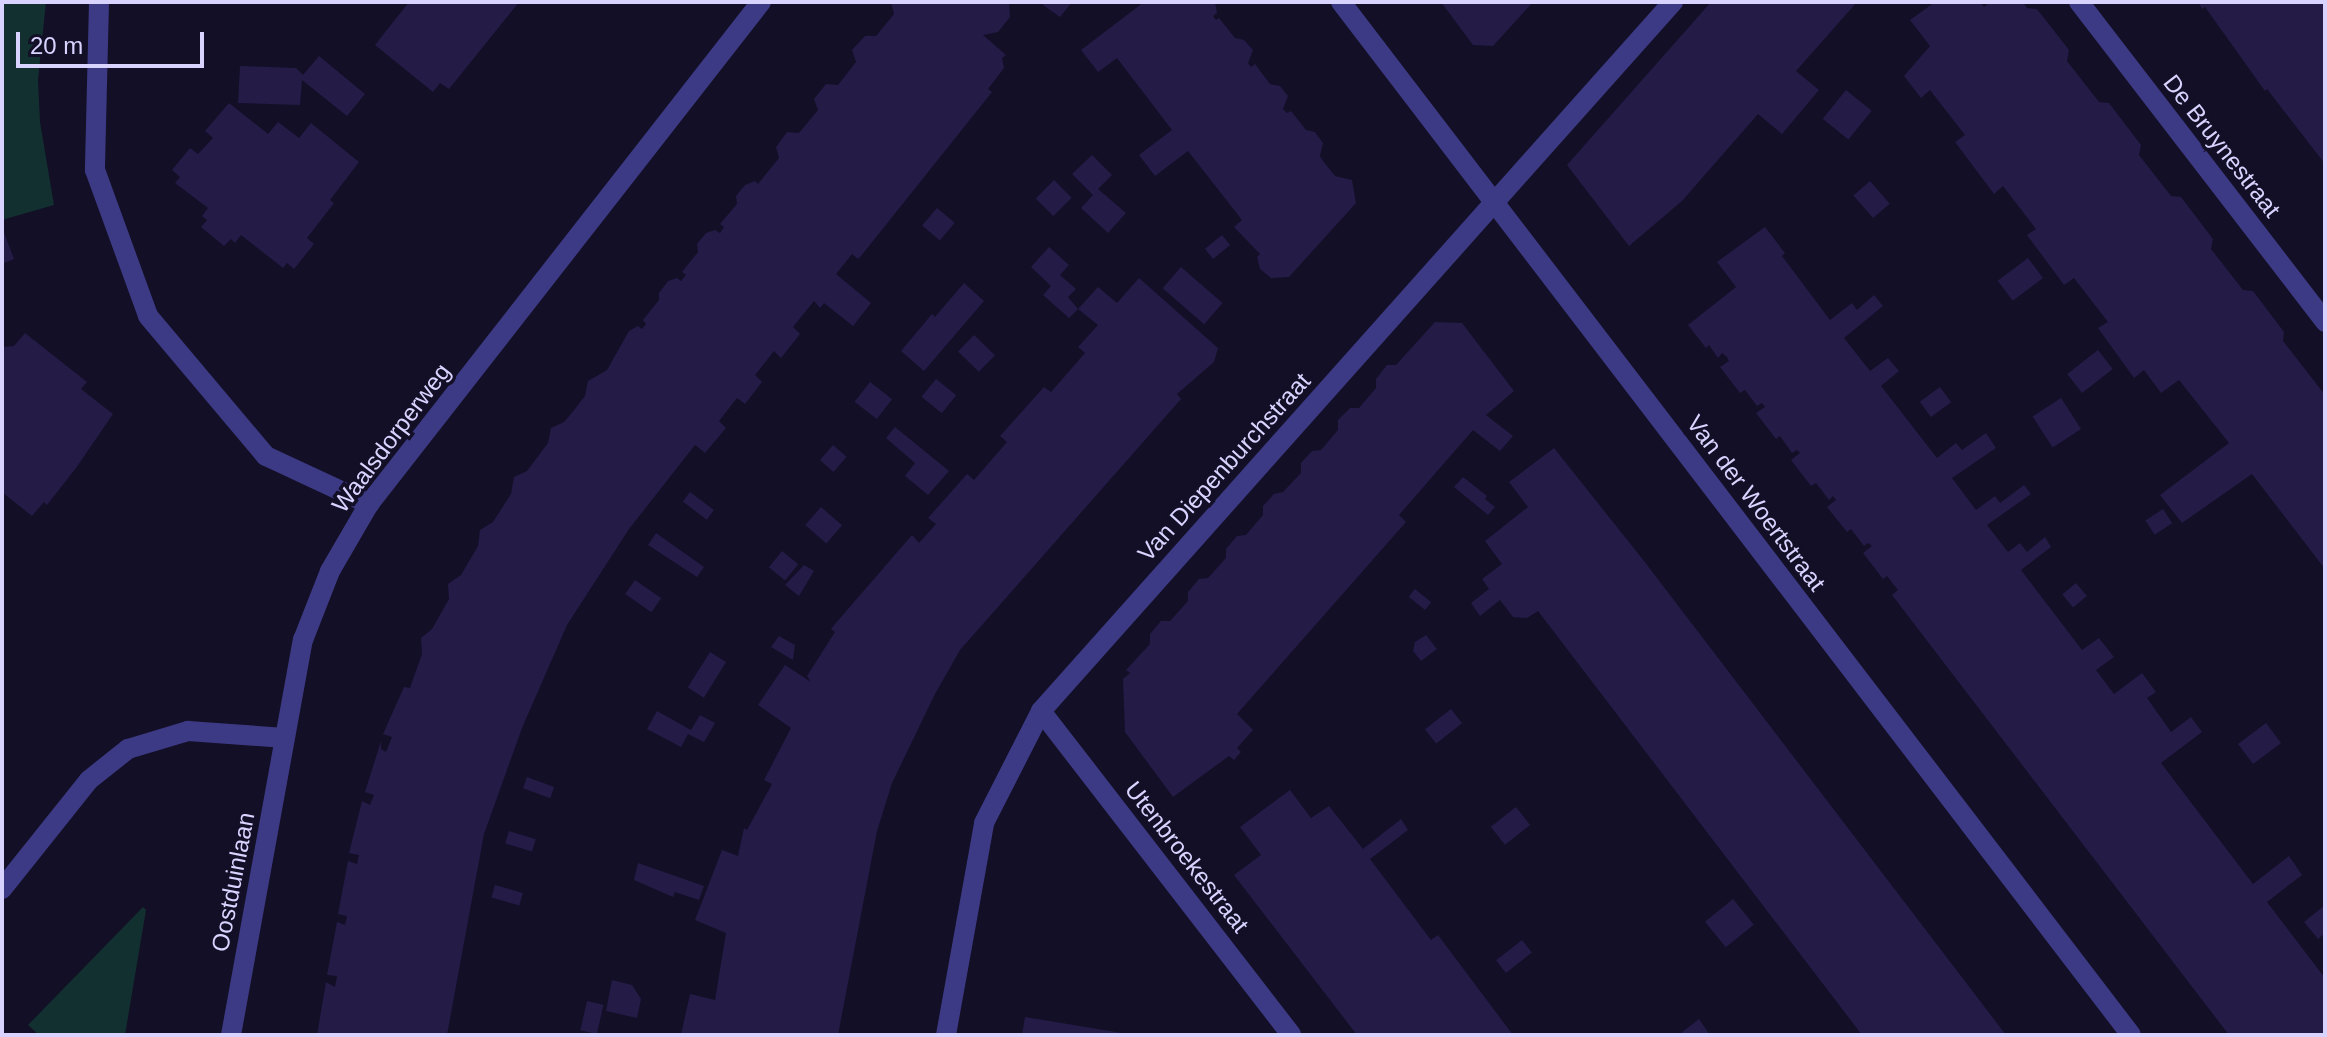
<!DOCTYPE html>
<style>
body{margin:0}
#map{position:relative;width:2327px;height:1037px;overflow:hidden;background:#130f26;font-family:Helvetica,sans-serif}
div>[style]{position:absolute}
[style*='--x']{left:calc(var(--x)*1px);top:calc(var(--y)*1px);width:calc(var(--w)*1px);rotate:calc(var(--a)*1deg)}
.green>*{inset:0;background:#12302f}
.building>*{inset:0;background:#241b47;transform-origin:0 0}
.street>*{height:20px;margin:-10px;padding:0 10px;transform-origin:10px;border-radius:10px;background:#3d3a85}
span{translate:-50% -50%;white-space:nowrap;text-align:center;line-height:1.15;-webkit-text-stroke:7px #130f26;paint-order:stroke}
.street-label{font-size:24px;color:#d9d4ff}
.frame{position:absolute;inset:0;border:4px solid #d9d4ff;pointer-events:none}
.scale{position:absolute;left:16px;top:32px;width:188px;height:36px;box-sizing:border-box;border:4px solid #d9d4ff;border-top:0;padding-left:10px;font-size:24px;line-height:28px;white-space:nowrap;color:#d9d4ff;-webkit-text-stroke:6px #130f26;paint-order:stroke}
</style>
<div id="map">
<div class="green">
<i style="clip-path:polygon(2px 2px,46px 2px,38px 80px,40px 122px,54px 205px,2px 220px)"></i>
<i style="clip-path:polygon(143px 907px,146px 910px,125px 1035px,39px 1035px,28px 1025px)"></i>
</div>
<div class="building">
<i style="clip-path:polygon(409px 2px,519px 2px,449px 89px,440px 83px,433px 92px,375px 45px)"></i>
<i style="clip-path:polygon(891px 2px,1009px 2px,1010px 17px,998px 32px,983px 35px,1006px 55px,1002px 58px,1004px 68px,988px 89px,992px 92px,861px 256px,858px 259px,852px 254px,836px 274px,871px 303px,853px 326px,824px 303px,820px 308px,814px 301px,793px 327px,800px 334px,781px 358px,774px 351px,755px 375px,762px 382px,745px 404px,737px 398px,719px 421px,726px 428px,705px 453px,695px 445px,629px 529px,567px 625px,522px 728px,484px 834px,447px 1035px,317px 1035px,326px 982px,335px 987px,337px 976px,327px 975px,337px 922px,345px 925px,347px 916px,338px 914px,348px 861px,357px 864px,359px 855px,349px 853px,362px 801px,370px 805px,374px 795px,365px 792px,381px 741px,381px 749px,386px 752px,392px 737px,383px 734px,404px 687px,410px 688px,412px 682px,422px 654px,421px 638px,432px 629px,449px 599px,448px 584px,461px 575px,478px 546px,480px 530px,493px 522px,511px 494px,514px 477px,527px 471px,548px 443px,551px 428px,564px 422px,571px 414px,585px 396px,588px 381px,607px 370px,629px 331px,638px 326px,642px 329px,646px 324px,643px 320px,659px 300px,659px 293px,668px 281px,677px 278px,681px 281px,686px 275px,682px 272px,698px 252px,697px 244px,706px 233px,715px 230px,720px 233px,724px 227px,720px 224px,737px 204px,736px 196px,745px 185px,755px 181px,758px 184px,779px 158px,776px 147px,787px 132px,799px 133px,818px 110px,814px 99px,826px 84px,838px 85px,856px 62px,852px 50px,865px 36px,876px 36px,894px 14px)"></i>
<i style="clip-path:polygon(1045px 2px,1072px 2px,1060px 17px,1043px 5px)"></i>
<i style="clip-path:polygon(1144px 2px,1215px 2px,1217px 13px,1213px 16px,1216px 20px,1219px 18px,1235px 38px,1244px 40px,1253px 50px,1248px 63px,1251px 67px,1255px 64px,1270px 84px,1280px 86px,1288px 96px,1283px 109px,1287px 113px,1291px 111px,1306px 130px,1315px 132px,1323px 143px,1320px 156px,1323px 161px,1335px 176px,1352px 180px,1356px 203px,1289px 277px,1271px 278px,1260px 269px,1257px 257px,1260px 254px,1234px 227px,1242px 220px,1188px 151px,1155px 176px,1139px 155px,1172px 130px,1117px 58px,1098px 72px,1081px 50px)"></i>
<i style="clip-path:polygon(1441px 2px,1533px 2px,1493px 46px,1473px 45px)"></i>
<i style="clip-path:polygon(1711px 2px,1857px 2px,1796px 71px,1819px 90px,1782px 134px,1758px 114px,1682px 201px,1629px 246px,1567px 165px)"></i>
<i style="clip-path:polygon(1935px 2px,1980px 2px,1984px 7px,1990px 2px,2023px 2px,2027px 8px,2037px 9px,2069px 50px,2067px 61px,2099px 102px,2109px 103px,2141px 145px,2139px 155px,2171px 196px,2181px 197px,2213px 239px,2211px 249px,2243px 290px,2253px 291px,2284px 332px,2283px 341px,2325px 395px,2325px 569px,2252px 474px,2182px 523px,2160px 495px,2229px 443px,2179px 380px,2161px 393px,2144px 370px,2134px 378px,2098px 328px,2108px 322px,2074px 278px,2064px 285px,2027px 235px,2036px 229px,2003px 186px,1994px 194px,1955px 142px,1965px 135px,1930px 90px,1921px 98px,1904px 76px,1930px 46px,1910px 20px)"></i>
<i style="clip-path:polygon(2198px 2px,2325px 2px,2325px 164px,2267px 89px,2265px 91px,2205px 7px,2202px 9px)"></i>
<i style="clip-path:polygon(319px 56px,365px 94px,347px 116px,302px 80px,300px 105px,238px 103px,240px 66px,296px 68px,303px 75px)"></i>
<i style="left:1846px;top:90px;width:33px;height:37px;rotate:39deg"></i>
<i style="clip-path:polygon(229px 103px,268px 134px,278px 122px,299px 138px,311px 123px,359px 162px,330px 200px,334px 203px,307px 238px,314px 244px,294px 269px,287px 263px,283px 268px,241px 235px,235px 243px,231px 239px,224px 246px,201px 227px,207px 220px,202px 216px,208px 208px,175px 183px,180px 177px,172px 170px,190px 148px,198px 154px,213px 138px,205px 131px)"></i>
<i style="clip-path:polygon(1092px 155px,1112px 175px,1098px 189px,1126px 213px,1108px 233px,1081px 208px,1093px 195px,1072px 174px)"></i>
<i style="left:1054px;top:180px;width:25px;height:26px;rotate:45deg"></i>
<i style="left:1870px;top:181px;width:30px;height:22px;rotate:49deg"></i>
<i style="left:937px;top:208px;width:23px;height:23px;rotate:40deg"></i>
<i style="clip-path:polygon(2px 227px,14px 259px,2px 264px)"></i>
<i style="clip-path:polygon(1765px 227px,1785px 253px,1782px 256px,1830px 320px,1852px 303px,1857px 310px,1874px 295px,1883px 306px,1844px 338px,1870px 371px,1888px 358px,1899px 371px,1881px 386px,1937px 458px,1956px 443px,1962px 450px,1986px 433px,1996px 448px,1952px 478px,1976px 510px,1995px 496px,2000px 503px,2024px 485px,2031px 494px,1987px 525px,2008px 552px,2020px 543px,2027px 552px,2045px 537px,2051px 547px,2021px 570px,2082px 650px,2099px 638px,2114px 657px,2096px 670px,2114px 694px,2142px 673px,2156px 692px,2147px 698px,2171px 732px,2191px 717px,2202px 732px,2161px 763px,2253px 884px,2289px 856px,2302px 875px,2267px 902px,2325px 978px,2325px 1035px,2229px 1035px,1892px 595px,1898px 590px,1887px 576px,1883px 579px,1863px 553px,1872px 546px,1868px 543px,1864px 546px,1851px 529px,1847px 532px,1827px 507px,1836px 500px,1833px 496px,1829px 500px,1816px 483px,1811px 486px,1791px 460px,1800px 453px,1797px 450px,1792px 453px,1780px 436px,1776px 439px,1756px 413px,1765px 407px,1762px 403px,1757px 406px,1745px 390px,1740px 393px,1720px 367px,1729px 361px,1727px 357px,1722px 353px,1718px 358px,1709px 345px,1706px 348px,1688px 325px,1736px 287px,1717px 262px)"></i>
<i style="left:1222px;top:235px;width:13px;height:22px;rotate:51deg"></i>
<i style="clip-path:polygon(1049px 247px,1069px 265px,1060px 275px,1076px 289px,1068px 297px,1078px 309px,1069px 318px,1043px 295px,1051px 286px,1031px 267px)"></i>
<i style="left:2028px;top:258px;width:25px;height:38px;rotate:53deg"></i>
<i style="left:1181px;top:267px;width:55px;height:28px;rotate:41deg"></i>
<i style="clip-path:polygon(1139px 278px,1218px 348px,1214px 362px,1177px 394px,1181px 399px,960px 650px,935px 694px,892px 783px,877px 831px,838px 1035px,681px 1035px,690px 994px,715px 1000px,726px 933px,695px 920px,722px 850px,738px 856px,744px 828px,747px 830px,772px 784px,764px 780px,791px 728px,758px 705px,785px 665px,811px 682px,807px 676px,835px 632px,831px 629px,835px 624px,912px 535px,919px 543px,936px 524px,928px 518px,967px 474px,974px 480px,1007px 442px,1000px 436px,1044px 387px,1051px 392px,1085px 353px,1078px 347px,1098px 325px,1078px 309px,1098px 287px,1117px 303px)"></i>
<i style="clip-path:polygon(964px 283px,984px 301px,924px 371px,901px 351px,932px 314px,935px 317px)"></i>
<i style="clip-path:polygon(1435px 322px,1462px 323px,1514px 391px,1486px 415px,1513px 436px,1500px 451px,1473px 430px,1399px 515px,1406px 522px,1237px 714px,1253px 730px,1237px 748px,1241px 752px,1234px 760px,1229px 756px,1173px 797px,1125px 732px,1123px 679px,1130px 673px,1126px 670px,1150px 644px,1150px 634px,1161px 621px,1170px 621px,1188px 601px,1188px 592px,1199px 579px,1208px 578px,1226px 558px,1226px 549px,1237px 536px,1246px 535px,1263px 515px,1263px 506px,1274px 494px,1283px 492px,1301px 473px,1301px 463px,1312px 451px,1321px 450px,1338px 430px,1338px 420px,1350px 408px,1359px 408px,1376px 388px,1376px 379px,1387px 365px,1396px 365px)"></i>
<i style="clip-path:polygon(25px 333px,87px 382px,81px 389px,113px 414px,76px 468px,47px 505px,44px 502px,32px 516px,2px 492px,2px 347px,14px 346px)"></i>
<i style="left:974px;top:335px;width:29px;height:23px;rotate:44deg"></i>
<i style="left:2098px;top:350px;width:24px;height:39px;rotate:52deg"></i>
<i style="left:936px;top:379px;width:26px;height:23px;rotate:39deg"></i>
<i style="left:870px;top:382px;width:28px;height:25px;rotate:38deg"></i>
<i style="left:1940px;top:387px;width:19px;height:25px;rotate:54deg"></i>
<i style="left:2061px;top:398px;width:37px;height:34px;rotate:57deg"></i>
<i style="clip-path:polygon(895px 427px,949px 471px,928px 495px,905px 476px,915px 463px,886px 438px)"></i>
<i style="left:833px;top:445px;width:18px;height:20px;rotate:41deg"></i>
<i style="clip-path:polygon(1554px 448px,1644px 561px,2006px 1035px,1862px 1035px,1538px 611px,1527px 618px,1513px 617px,1500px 600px,1480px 616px,1471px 603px,1489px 589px,1482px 579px,1502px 564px,1485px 541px,1528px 507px,1509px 482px)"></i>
<i style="clip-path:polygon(1463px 477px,1487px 496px,1485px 499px,1495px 507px,1488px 515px,1454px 487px)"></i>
<i style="left:690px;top:492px;width:30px;height:12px;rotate:37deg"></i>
<i style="left:821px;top:507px;width:28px;height:24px;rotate:41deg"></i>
<i style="left:2163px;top:509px;width:17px;height:21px;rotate:57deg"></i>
<i style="clip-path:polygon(656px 533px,704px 567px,697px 577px,648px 545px)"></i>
<i style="left:782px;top:551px;width:21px;height:21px;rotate:39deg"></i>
<i style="clip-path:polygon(804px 565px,814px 571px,799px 596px,785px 585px)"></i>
<i style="left:635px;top:580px;width:32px;height:17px;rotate:35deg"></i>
<i style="left:2076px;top:583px;width:17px;height:18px;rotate:50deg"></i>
<i style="left:1415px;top:589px;width:21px;height:10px;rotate:39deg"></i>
<i style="clip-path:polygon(1426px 635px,1437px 649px,1421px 661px,1413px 651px,1415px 642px)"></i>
<i style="clip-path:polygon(779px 636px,795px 645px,793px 660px,771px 647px)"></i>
<i style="left:710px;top:652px;width:19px;height:42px;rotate:32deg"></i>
<i style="left:1451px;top:709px;width:18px;height:33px;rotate:52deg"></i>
<i style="clip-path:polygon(657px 711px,691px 730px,700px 715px,715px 723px,704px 742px,688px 734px,681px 747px,647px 729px)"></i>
<i style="left:2266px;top:723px;width:25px;height:35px;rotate:53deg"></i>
<i style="left:527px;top:777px;width:29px;height:12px;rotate:20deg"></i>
<i style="clip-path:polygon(1290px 790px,1311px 818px,1329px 806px,1363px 849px,1401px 819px,1408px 830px,1370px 859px,1431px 940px,1438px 935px,1513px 1035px,1357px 1035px,1234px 875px,1261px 855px,1240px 827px)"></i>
<i style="left:1516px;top:807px;width:23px;height:32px;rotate:52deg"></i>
<i style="left:509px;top:831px;width:28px;height:13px;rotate:17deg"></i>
<i style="clip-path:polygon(638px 863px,704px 886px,699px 900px,675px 892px,673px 897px,634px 880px)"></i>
<i style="left:495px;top:885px;width:29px;height:13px;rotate:16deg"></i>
<i style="left:1733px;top:899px;width:33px;height:36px;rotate:51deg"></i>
<i style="clip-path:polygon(2325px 905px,2325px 933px,2318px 939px,2304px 922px)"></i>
<i style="left:1522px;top:940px;width:16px;height:33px;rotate:52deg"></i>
<i style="clip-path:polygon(612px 980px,632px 985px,641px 999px,637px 1018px,606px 1011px)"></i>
<i style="left:587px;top:1001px;width:17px;height:30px;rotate:13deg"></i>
<i style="clip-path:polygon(1025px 1017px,1122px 1033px,1122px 1035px,1022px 1035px)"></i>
<i style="clip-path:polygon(1699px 1019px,1710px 1035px,1683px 1035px,1681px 1033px)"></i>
</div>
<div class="street">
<i style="--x:99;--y:2;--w:168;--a:91.4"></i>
<i style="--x:95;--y:170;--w:155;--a:70"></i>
<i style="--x:148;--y:316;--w:183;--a:49.9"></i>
<i style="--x:266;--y:456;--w:114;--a:25"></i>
<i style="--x:1341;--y:2;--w:1300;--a:52.59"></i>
<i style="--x:2079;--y:2;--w:404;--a:52.4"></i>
<i style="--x:1041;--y:711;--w:409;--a:52.3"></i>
<i style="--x:2;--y:889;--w:139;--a:-51.4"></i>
<i style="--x:89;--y:780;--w:50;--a:-38.5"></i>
<i style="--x:128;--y:749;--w:63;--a:-16.7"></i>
<i style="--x:188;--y:731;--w:97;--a:4.1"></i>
<i style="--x:231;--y:1035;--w:402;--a:-79.7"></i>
<i style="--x:303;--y:640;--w:74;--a:-68.6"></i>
<i style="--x:330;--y:571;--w:78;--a:-59.8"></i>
<i style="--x:369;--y:504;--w:637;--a:-52.01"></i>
<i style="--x:946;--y:1035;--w:215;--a:-79.8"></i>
<i style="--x:984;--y:823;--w:126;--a:-63"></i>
<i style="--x:1041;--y:711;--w:950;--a:-48.29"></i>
</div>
<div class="street-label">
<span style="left:2222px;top:146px;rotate:52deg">De Bruynestraat</span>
<span style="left:391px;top:438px;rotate:-53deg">Waalsdorperweg</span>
<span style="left:1224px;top:467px;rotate:-48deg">Van Diepenburchstraat</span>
<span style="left:1756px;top:503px;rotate:53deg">Van der Woertstraat</span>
<span style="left:1187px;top:857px;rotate:52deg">Utenbroekestraat</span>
<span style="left:233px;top:882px;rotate:-79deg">Oostduinlaan</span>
</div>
<div class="frame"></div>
<div class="scale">20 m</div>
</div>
